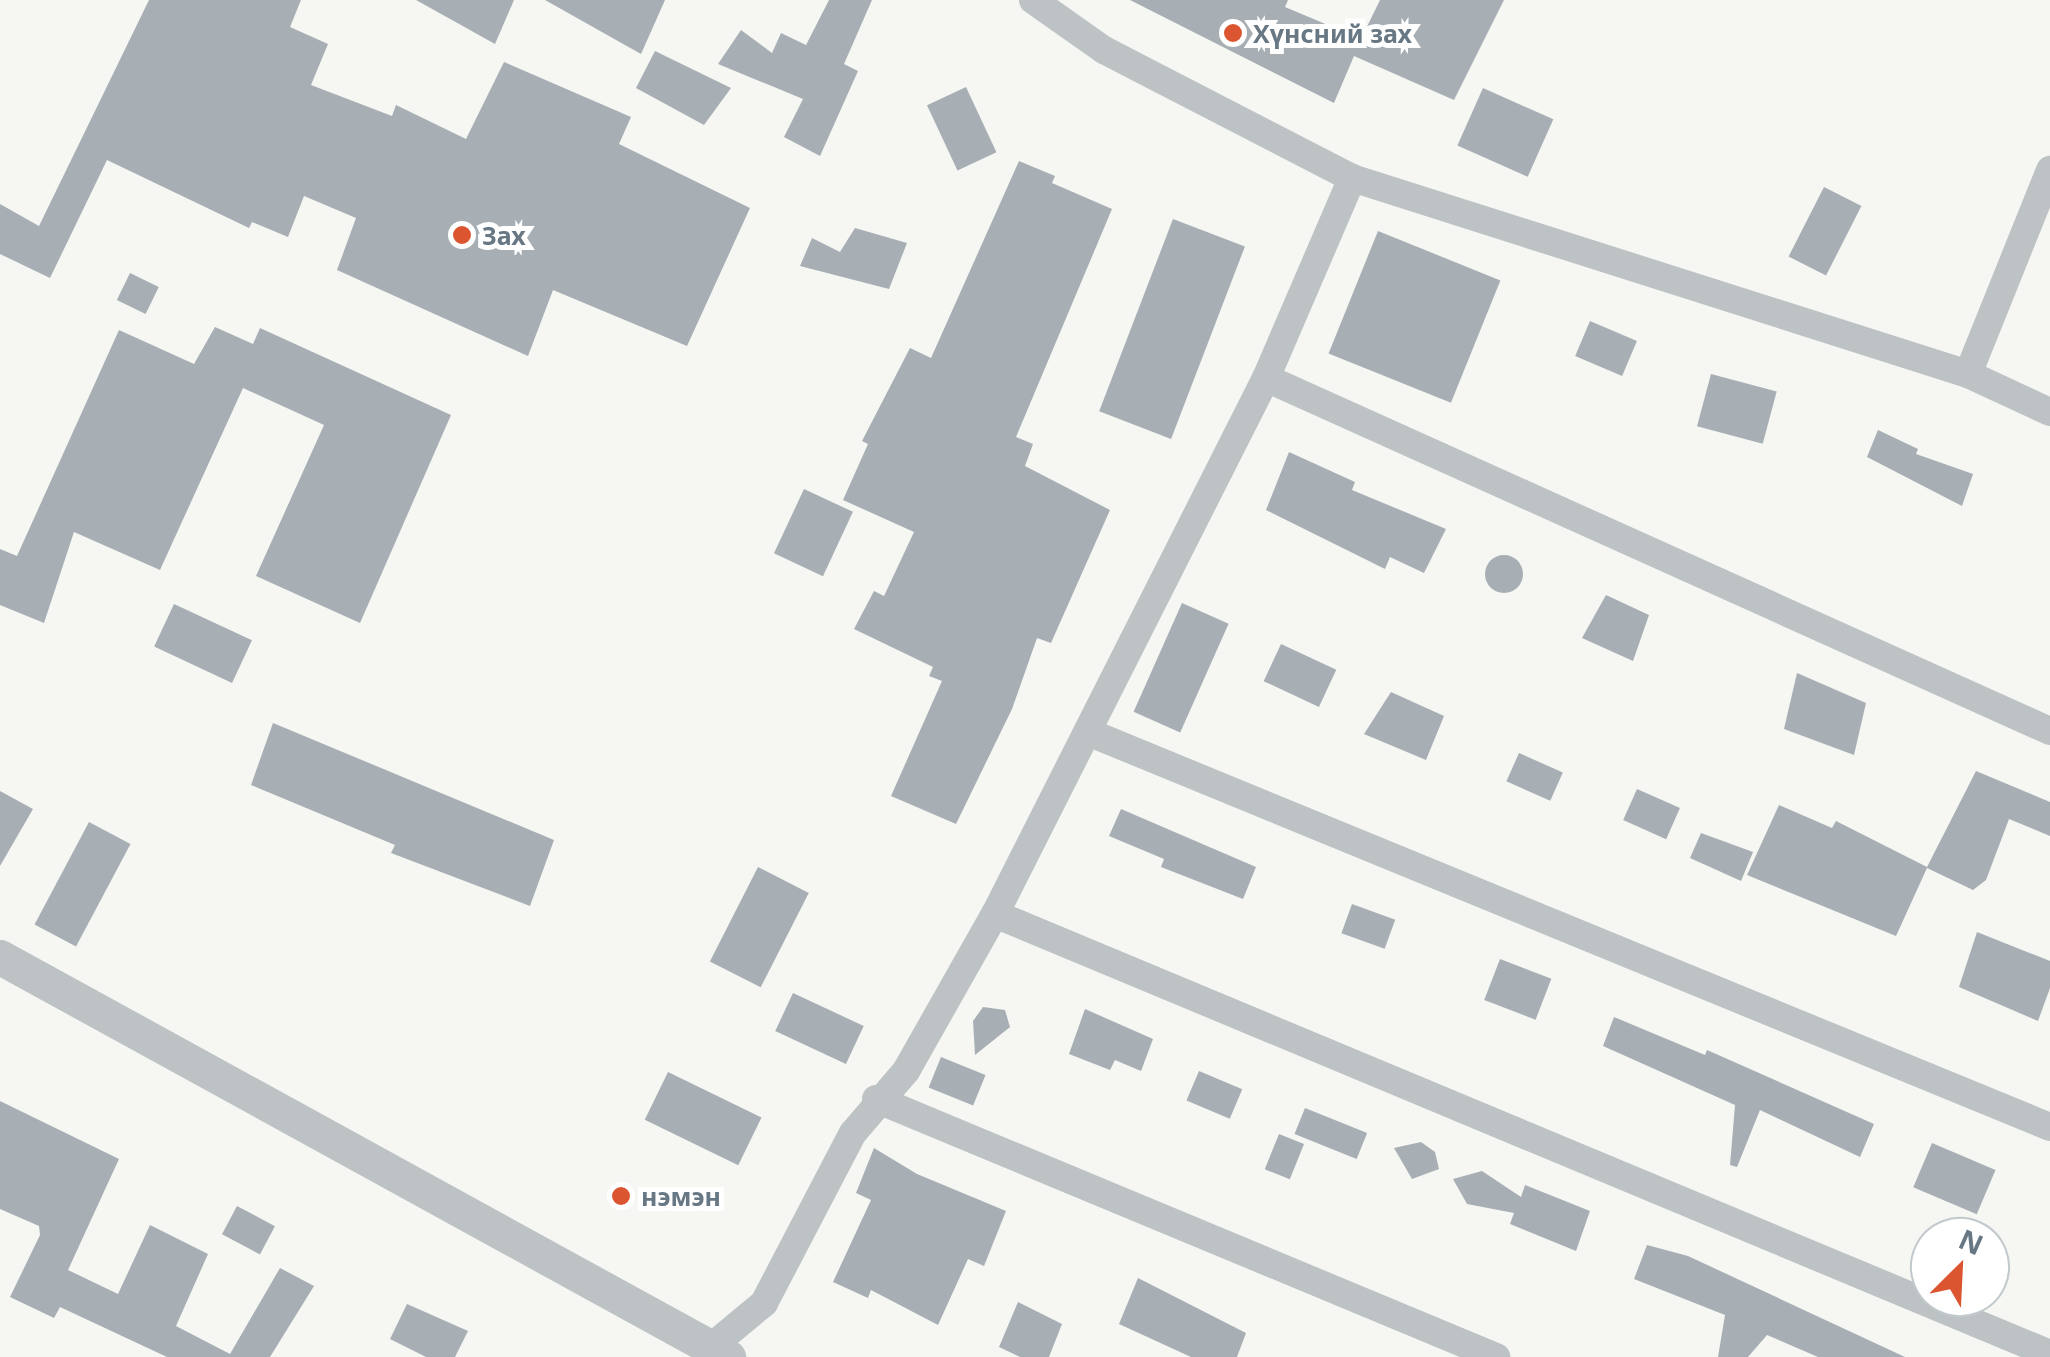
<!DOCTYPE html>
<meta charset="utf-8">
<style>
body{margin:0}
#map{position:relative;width:2050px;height:1357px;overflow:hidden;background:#f6f6f3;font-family:"Noto Sans",sans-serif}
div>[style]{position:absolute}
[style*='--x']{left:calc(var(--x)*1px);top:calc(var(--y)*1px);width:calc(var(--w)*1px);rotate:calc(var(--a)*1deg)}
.building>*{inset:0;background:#a7afb4;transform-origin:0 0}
.round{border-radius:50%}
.minor>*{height:28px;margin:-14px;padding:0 14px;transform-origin:14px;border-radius:14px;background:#bdc2c5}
.tertiary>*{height:35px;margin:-17.5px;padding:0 17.5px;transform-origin:17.5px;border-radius:17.5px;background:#bdc2c5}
.dots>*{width:28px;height:28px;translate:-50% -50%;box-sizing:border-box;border:5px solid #fff;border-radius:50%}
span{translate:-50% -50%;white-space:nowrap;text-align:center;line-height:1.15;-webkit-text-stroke:10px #fff;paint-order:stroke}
.poi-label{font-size:25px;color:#677783;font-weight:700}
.left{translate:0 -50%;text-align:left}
.north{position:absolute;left:1910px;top:1217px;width:100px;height:100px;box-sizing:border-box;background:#fff;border:2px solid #c2c9cd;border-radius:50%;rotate:24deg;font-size:28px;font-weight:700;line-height:40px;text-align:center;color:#677783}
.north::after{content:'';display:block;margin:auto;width:35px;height:45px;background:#da5530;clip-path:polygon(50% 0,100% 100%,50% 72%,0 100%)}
</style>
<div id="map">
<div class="building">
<i style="clip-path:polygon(149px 0,301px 0,290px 27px,328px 44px,311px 85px,392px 116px,396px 105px,466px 139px,504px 62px,631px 117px,619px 144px,750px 208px,687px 346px,553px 290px,528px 356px,337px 270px,356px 218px,304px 196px,288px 237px,252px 222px,249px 228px,107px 160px,50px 278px,0 254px,0 204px,39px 226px)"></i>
<i style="clip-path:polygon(416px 0,514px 0,495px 44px)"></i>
<i style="clip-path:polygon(545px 0,665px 0,641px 54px)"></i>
<i style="clip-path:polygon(829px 0,872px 0,844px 64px,858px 71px,820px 156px,784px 137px,803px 99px,718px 64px,741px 30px,772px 53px,781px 33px,806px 45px)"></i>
<i style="clip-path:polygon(1130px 0,1288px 0,1285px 7px,1361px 39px,1380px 0,1504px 0,1454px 100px,1354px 56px,1334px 103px)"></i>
<i style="clip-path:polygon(655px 51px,731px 88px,704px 125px,636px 88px)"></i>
<i style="left:966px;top:87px;width:72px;height:43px;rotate:65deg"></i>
<i style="left:1483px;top:88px;width:77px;height:63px;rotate:24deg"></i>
<i style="clip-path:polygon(1019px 161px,1055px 176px,1052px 183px,1112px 209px,1016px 437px,1033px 444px,1025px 466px,1110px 510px,1051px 643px,1037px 638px,1012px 709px,956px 824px,891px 796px,942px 681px,929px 676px,933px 667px,854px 629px,874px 591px,884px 596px,914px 532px,843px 500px,868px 444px,862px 441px,910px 348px,931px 358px)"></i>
<i style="left:1824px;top:187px;width:42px;height:78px;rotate:27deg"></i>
<i style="left:1173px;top:219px;width:77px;height:206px;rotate:21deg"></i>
<i style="clip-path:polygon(855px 228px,907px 243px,889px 289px,800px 266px,812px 238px,840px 252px)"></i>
<i style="left:1378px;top:231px;width:132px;height:132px;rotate:22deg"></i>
<i style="left:130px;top:273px;width:32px;height:30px;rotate:26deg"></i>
<i style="left:1590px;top:321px;width:51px;height:38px;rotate:23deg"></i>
<i style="clip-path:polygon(215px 327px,253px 344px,260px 328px,451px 415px,360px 623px,256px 576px,324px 425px,243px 388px,160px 570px,74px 532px,44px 623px,0 605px,0 549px,17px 556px,119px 330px,194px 364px)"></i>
<i style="left:1711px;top:374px;width:68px;height:54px;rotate:15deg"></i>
<i style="clip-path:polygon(1878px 430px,1918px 449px,1916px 454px,1973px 474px,1962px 506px,1867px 457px)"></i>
<i style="clip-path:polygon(1289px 452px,1355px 482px,1352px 490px,1446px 529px,1424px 573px,1390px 557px,1385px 569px,1266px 510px)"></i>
<i style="left:804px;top:489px;width:54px;height:71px;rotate:25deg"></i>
<i class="round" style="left:1485px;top:555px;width:38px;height:38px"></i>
<i style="clip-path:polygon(1606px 595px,1649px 615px,1633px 661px,1582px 638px)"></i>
<i style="left:1182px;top:603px;width:51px;height:119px;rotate:24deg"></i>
<i style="left:174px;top:604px;width:86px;height:47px;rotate:25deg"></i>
<i style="left:1281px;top:644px;width:61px;height:41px;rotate:25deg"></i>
<i style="clip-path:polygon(1797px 673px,1866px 703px,1854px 755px,1784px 729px)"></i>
<i style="clip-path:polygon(1391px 692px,1444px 716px,1426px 760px,1364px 734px)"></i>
<i style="clip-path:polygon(273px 723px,554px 840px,530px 906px,391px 853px,395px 845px,251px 785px)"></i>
<i style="left:1519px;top:753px;width:48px;height:31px;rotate:24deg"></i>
<i style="clip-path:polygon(1976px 771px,2050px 802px,2050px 836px,2009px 819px,1986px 880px,1973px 890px,1927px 868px,1896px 936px,1747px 875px,1779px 805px,1832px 828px,1836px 821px,1927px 867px)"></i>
<i style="left:1637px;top:789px;width:47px;height:34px;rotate:24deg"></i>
<i style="clip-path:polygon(0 791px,33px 809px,0 866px)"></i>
<i style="clip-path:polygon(1121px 809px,1256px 867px,1243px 899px,1161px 867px,1164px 859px,1109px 836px)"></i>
<i style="left:89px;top:822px;width:47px;height:116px;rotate:28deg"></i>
<i style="clip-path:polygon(1701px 833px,1753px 852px,1741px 881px,1690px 858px)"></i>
<i style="left:758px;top:867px;width:57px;height:106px;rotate:27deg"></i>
<i style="left:1352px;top:904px;width:46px;height:31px;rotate:20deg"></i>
<i style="clip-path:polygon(1977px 932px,2050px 961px,2050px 988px,2038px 1021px,1959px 987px)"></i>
<i style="left:1500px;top:959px;width:55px;height:44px;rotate:21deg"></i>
<i style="left:793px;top:993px;width:78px;height:42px;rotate:25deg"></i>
<i style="clip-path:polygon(983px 1007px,1005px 1010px,1010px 1027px,975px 1055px,973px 1021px)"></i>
<i style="clip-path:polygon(1085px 1009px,1153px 1039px,1141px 1071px,1115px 1060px,1110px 1070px,1069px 1054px)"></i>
<i style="clip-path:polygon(1614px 1017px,1705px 1055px,1707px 1050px,1874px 1124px,1860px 1157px,1760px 1110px,1737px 1167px,1730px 1165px,1735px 1105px,1603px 1046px)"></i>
<i style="left:941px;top:1057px;width:48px;height:33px;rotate:22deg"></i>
<i style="left:1199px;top:1071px;width:47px;height:32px;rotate:23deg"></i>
<i style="left:668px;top:1072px;width:104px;height:53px;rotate:26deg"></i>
<i style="clip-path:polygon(0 1101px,119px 1159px,68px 1270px,118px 1294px,150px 1225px,208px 1254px,176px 1326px,230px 1354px,280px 1268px,314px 1286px,270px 1357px,167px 1357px,60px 1307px,54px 1318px,10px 1297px,40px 1235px,39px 1226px,0 1209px)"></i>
<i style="left:1305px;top:1108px;width:67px;height:28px;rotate:22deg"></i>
<i style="left:1279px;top:1134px;width:27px;height:38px;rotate:22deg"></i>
<i style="clip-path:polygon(1421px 1142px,1435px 1152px,1439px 1169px,1412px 1179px,1394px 1148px)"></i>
<i style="left:1932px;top:1143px;width:69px;height:48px;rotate:23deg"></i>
<i style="clip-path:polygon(874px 1148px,917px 1174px,1006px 1211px,984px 1266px,968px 1259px,938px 1325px,871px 1290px,868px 1298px,833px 1282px,871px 1200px,856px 1193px)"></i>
<i style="clip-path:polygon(1482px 1171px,1521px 1197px,1525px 1185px,1590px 1211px,1576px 1251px,1510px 1224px,1514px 1213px,1467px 1204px,1453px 1179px)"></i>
<i style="left:237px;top:1206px;width:43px;height:32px;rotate:28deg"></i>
<i style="clip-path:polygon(1647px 1245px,1688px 1256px,1905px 1357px,1818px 1357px,1767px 1335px,1748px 1357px,1718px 1357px,1725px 1315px,1634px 1279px)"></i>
<i style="clip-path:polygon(1138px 1278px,1246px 1333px,1237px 1357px,1191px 1357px,1119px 1324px)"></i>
<i style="clip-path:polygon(1018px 1302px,1062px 1324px,1049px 1357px,1020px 1357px,999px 1347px)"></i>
<i style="clip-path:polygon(407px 1304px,468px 1331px,455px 1357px,426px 1357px,390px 1339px)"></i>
</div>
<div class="minor">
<i style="--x:1033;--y:0;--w:87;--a:35.2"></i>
<i style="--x:1104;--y:50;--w:279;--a:27.3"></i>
<i style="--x:1352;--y:178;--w:646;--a:17.65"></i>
<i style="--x:1968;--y:374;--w:90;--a:24.9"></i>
<i style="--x:1968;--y:374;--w:220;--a:-68.1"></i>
<i style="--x:1266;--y:378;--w:860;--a:24.24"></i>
<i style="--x:1100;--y:737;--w:1027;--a:22.32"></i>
<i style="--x:995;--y:914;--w:1143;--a:22.64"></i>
<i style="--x:876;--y:1099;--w:672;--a:22.59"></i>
<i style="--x:711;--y:1347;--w:69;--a:-39.7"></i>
<i style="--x:764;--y:1303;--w:192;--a:-62.4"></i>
<i style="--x:853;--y:1133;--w:82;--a:-49.5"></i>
<i style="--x:906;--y:1071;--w:180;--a:-60.5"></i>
<i style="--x:995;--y:914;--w:601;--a:-63.18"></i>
<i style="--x:1266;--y:378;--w:218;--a:-66.7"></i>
</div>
<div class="tertiary">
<i style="--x:0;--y:957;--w:831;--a:28.79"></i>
</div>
<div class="dots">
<i style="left:1233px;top:33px;background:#da5530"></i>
<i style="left:462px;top:235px;background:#da5530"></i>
<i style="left:621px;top:1196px;background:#da5530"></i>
</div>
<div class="poi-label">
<span class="left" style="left:1253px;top:33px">Хүнсний зах</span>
<span class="left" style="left:482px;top:235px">Зах</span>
<span class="left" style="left:641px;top:1196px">нэмэн</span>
</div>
<div class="north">N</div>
</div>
